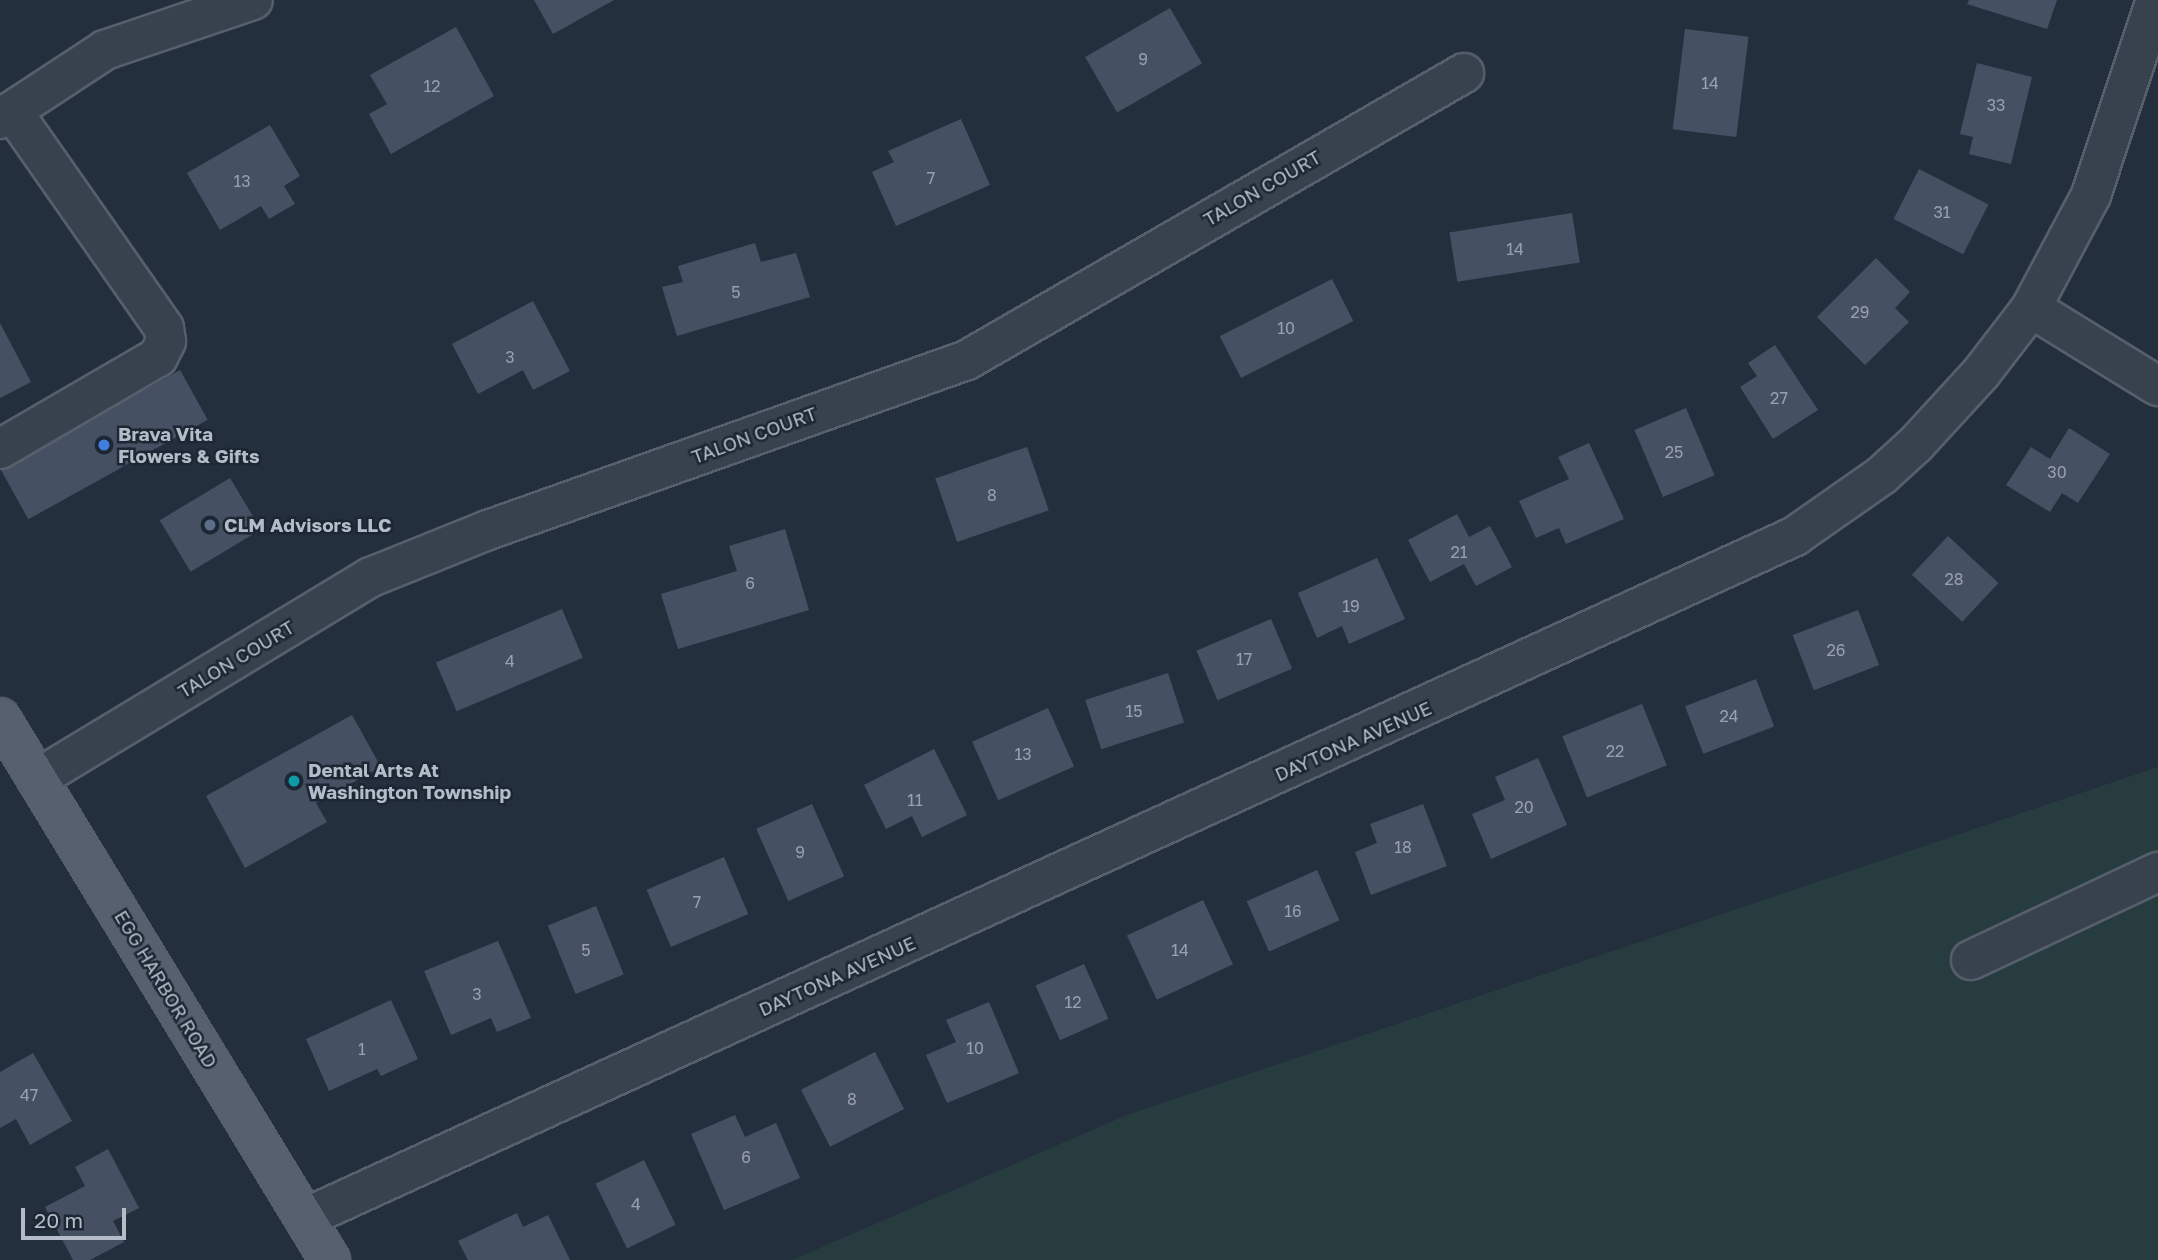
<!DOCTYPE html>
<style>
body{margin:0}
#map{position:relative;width:2158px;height:1260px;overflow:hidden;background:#242f3e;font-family:"Golos Text",sans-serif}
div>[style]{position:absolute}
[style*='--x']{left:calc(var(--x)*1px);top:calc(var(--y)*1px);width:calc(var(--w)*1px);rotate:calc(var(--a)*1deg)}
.green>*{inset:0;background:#263c3f}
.building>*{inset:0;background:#455162;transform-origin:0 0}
.roads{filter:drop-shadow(2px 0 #565f6c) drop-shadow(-2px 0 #565f6c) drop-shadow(0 2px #565f6c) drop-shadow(0 -2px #565f6c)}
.minor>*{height:38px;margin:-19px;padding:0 19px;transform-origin:19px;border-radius:19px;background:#38414e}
.major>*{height:38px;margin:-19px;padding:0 19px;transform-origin:19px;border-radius:19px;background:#56606e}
.dots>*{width:19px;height:19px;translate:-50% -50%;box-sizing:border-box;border:4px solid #1d2633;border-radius:50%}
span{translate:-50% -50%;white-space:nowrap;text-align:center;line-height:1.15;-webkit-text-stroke:5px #1d2633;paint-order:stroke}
.number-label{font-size:16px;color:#98a1af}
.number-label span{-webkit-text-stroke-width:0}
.street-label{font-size:19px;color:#b4bcc9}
.poi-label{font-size:19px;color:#b4bcc9;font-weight:700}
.left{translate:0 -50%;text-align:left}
.scale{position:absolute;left:21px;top:1208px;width:105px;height:32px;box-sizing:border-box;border:4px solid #b4bcc9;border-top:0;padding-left:9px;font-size:21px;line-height:24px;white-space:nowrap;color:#b4bcc9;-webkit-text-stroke:5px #1d2633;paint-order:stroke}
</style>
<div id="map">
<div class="green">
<i style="clip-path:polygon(2158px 767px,2158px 1260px,792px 1260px,1127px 1115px)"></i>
</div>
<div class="building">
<i style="clip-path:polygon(534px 0,614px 0,553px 34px)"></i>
<i style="clip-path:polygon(1969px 0,2057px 0,2047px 29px,1967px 4px)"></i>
<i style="left:1170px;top:8px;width:64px;height:98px;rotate:60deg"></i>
<i style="clip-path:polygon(456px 27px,494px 96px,391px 154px,369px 114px,387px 104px,370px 75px)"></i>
<i style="left:1685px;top:29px;width:64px;height:101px;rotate:7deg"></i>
<i style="clip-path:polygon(1977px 63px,2032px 77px,2011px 164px,1969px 154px,1973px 137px,1960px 134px)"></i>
<i style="clip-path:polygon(961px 119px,990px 185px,896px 226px,872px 172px,894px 162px,888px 151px)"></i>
<i style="clip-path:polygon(270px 125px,300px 176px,284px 186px,295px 204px,269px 219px,261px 206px,220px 230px,187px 173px)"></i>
<i style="left:1919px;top:169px;width:78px;height:56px;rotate:27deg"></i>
<i style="left:1572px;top:213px;width:50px;height:124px;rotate:81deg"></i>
<i style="clip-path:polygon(755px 243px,761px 262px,796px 253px,810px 297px,677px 336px,662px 287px,683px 282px,678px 266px)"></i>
<i style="clip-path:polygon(1876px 258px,1910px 292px,1895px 308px,1909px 322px,1865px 365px,1817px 317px)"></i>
<i style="left:1332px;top:279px;width:47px;height:126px;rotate:63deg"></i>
<i style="clip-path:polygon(533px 301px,570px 371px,533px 390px,523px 370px,478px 394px,452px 344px)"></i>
<i style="clip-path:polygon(0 323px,31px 382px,0 398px)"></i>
<i style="clip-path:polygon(1775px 345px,1818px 410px,1773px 439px,1740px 387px,1757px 376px,1748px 363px)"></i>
<i style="left:180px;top:370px;width:57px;height:205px;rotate:61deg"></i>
<i style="left:1686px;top:408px;width:73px;height:56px;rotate:67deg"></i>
<i style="clip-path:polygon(2069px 428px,2110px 454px,2078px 503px,2062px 493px,2050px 512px,2006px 485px,2031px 447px,2050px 459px)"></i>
<i style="clip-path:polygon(1589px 443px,1624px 519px,1566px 544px,1559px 528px,1536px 538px,1519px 501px,1569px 479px,1558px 457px)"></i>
<i style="left:1027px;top:447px;width:67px;height:97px;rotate:71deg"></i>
<i style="left:230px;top:478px;width:60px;height:82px;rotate:59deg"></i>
<i style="clip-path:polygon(1457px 514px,1469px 537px,1490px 526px,1512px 567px,1476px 586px,1464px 564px,1430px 582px,1408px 540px)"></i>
<i style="clip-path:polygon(785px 529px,809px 610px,678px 649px,661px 594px,737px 571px,729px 546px)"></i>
<i style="left:1948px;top:536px;width:69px;height:53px;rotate:43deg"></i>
<i style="clip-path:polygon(1377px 558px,1405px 619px,1349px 644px,1342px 626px,1317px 638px,1298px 593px)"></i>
<i style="left:562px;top:609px;width:53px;height:137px;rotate:67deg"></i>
<i style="left:1858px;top:610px;width:59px;height:70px;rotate:69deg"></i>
<i style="left:1271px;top:619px;width:54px;height:81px;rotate:67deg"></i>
<i style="left:1168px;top:673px;width:52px;height:87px;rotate:72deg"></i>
<i style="left:1756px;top:679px;width:51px;height:76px;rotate:69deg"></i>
<i style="left:1642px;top:704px;width:66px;height:86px;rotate:68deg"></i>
<i style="left:1048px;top:708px;width:64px;height:83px;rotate:66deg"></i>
<i style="clip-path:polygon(352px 715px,381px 767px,316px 803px,327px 822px,245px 868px,206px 796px)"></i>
<i style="clip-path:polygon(934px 749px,967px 815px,922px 837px,912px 816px,886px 829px,864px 785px)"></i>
<i style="clip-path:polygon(1538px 758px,1567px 825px,1491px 859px,1472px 814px,1505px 800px,1495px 777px)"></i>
<i style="left:812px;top:804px;width:79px;height:61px;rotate:66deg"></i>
<i style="clip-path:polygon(1423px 804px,1447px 866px,1371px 895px,1355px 852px,1377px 843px,1370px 824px)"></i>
<i style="left:724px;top:857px;width:62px;height:84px;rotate:67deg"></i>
<i style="left:1317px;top:870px;width:55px;height:77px;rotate:66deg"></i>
<i style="left:1203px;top:900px;width:71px;height:84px;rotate:65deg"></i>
<i style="left:596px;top:906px;width:74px;height:52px;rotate:68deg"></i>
<i style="clip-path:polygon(498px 941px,531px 1018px,497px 1032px,491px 1018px,451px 1035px,424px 971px)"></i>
<i style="left:1084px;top:964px;width:60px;height:53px;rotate:66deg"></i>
<i style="clip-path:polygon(391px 1000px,418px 1059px,381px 1076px,377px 1069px,329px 1091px,306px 1039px)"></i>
<i style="clip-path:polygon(989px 1002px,1019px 1073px,947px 1103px,926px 1055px,956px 1042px,946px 1020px)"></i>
<i style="left:875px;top:1052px;width:64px;height:83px;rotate:63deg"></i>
<i style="clip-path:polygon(33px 1053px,72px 1121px,30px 1145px,16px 1119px,0 1128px,0 1072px)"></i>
<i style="clip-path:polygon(735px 1115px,745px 1137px,776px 1123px,800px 1178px,724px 1210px,691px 1134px)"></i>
<i style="clip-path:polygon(108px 1149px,139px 1208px,113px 1221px,124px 1242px,90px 1260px,73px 1260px,45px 1207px,85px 1186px,75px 1167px)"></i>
<i style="left:644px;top:1160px;width:72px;height:54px;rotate:64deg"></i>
<i style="clip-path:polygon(517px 1213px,523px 1227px,548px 1215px,570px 1260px,468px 1260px,458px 1241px)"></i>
</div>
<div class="roads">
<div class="minor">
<i style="--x:0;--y:119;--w:126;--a:-33.3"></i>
<i style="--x:105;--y:50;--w:156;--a:-18.7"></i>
<i style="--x:2031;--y:308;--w:149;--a:31.6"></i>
<i style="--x:0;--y:449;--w:183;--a:-30.2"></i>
<i style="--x:158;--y:357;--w:18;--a:-63"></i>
<i style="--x:166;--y:341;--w:13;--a:-99"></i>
<i style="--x:164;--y:328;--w:265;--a:-125"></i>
<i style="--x:37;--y:779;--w:390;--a:-31.2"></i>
<i style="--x:371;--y:577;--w:126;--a:-21.9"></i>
<i style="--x:488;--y:530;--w:508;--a:-19.54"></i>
<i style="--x:967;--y:360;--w:574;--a:-30"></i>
<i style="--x:1971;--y:960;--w:207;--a:-25.2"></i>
<i style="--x:305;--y:1218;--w:1639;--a:-24.59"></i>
<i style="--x:1795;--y:536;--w:106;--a:-35"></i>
<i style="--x:1882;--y:475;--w:46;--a:-42.4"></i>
<i style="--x:1916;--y:444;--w:96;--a:-47.5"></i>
<i style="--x:1981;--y:373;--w:82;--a:-52.4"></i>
<i style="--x:2031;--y:308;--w:128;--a:-62"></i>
<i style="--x:2091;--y:195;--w:206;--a:-71.6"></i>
</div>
<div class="major">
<i style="--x:0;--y:718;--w:635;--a:58.66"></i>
</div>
</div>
<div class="dots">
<i style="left:104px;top:445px;background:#3f7fe0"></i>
<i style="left:210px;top:525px;background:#5c6f8a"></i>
<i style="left:294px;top:781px;background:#0f9aa8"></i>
</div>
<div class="number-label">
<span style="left:1143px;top:59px">9</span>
<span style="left:1710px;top:83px">14</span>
<span style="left:432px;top:86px">12</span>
<span style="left:1996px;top:105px">33</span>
<span style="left:931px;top:178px">7</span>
<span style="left:242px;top:181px">13</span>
<span style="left:1942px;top:212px">31</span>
<span style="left:1515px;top:249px">14</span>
<span style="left:736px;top:292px">5</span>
<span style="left:1860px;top:312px">29</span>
<span style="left:1286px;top:328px">10</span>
<span style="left:510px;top:357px">3</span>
<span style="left:1779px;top:398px">27</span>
<span style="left:1674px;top:452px">25</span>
<span style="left:2057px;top:472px">30</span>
<span style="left:992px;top:495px">8</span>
<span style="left:1459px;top:552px">21</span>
<span style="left:1954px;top:579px">28</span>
<span style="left:750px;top:583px">6</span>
<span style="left:1351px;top:606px">19</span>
<span style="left:1836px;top:650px">26</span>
<span style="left:1244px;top:659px">17</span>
<span style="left:510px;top:661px">4</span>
<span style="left:1134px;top:711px">15</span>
<span style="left:1729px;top:716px">24</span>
<span style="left:1615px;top:751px">22</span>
<span style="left:1023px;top:754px">13</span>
<span style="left:915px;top:800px">11</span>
<span style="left:1524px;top:807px">20</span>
<span style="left:1403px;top:847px">18</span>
<span style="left:800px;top:852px">9</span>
<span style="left:697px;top:902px">7</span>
<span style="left:1293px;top:911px">16</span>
<span style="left:586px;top:950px">5</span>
<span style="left:1180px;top:950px">14</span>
<span style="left:477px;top:994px">3</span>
<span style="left:1073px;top:1002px">12</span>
<span style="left:975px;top:1048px">10</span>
<span style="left:362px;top:1049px">1</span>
<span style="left:29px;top:1095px">47</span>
<span style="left:852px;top:1099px">8</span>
<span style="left:746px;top:1157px">6</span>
<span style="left:636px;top:1204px">4</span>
</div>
<div class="street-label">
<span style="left:1262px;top:188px;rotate:-30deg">TALON COURT</span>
<span style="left:754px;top:435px;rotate:-20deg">TALON COURT</span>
<span style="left:236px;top:659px;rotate:-31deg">TALON COURT</span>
<span style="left:1353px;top:741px;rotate:-24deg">DAYTONA AVENUE</span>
<span style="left:837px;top:976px;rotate:-24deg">DAYTONA AVENUE</span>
<span style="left:166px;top:989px;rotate:59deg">EGG HARBOR ROAD</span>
</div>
<div class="poi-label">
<span class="left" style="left:118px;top:445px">Brava Vita<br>Flowers &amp; Gifts</span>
<span class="left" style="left:224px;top:525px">CLM Advisors LLC</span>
<span class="left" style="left:308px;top:781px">Dental Arts At<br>Washington Township</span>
</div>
<div class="scale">20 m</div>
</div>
